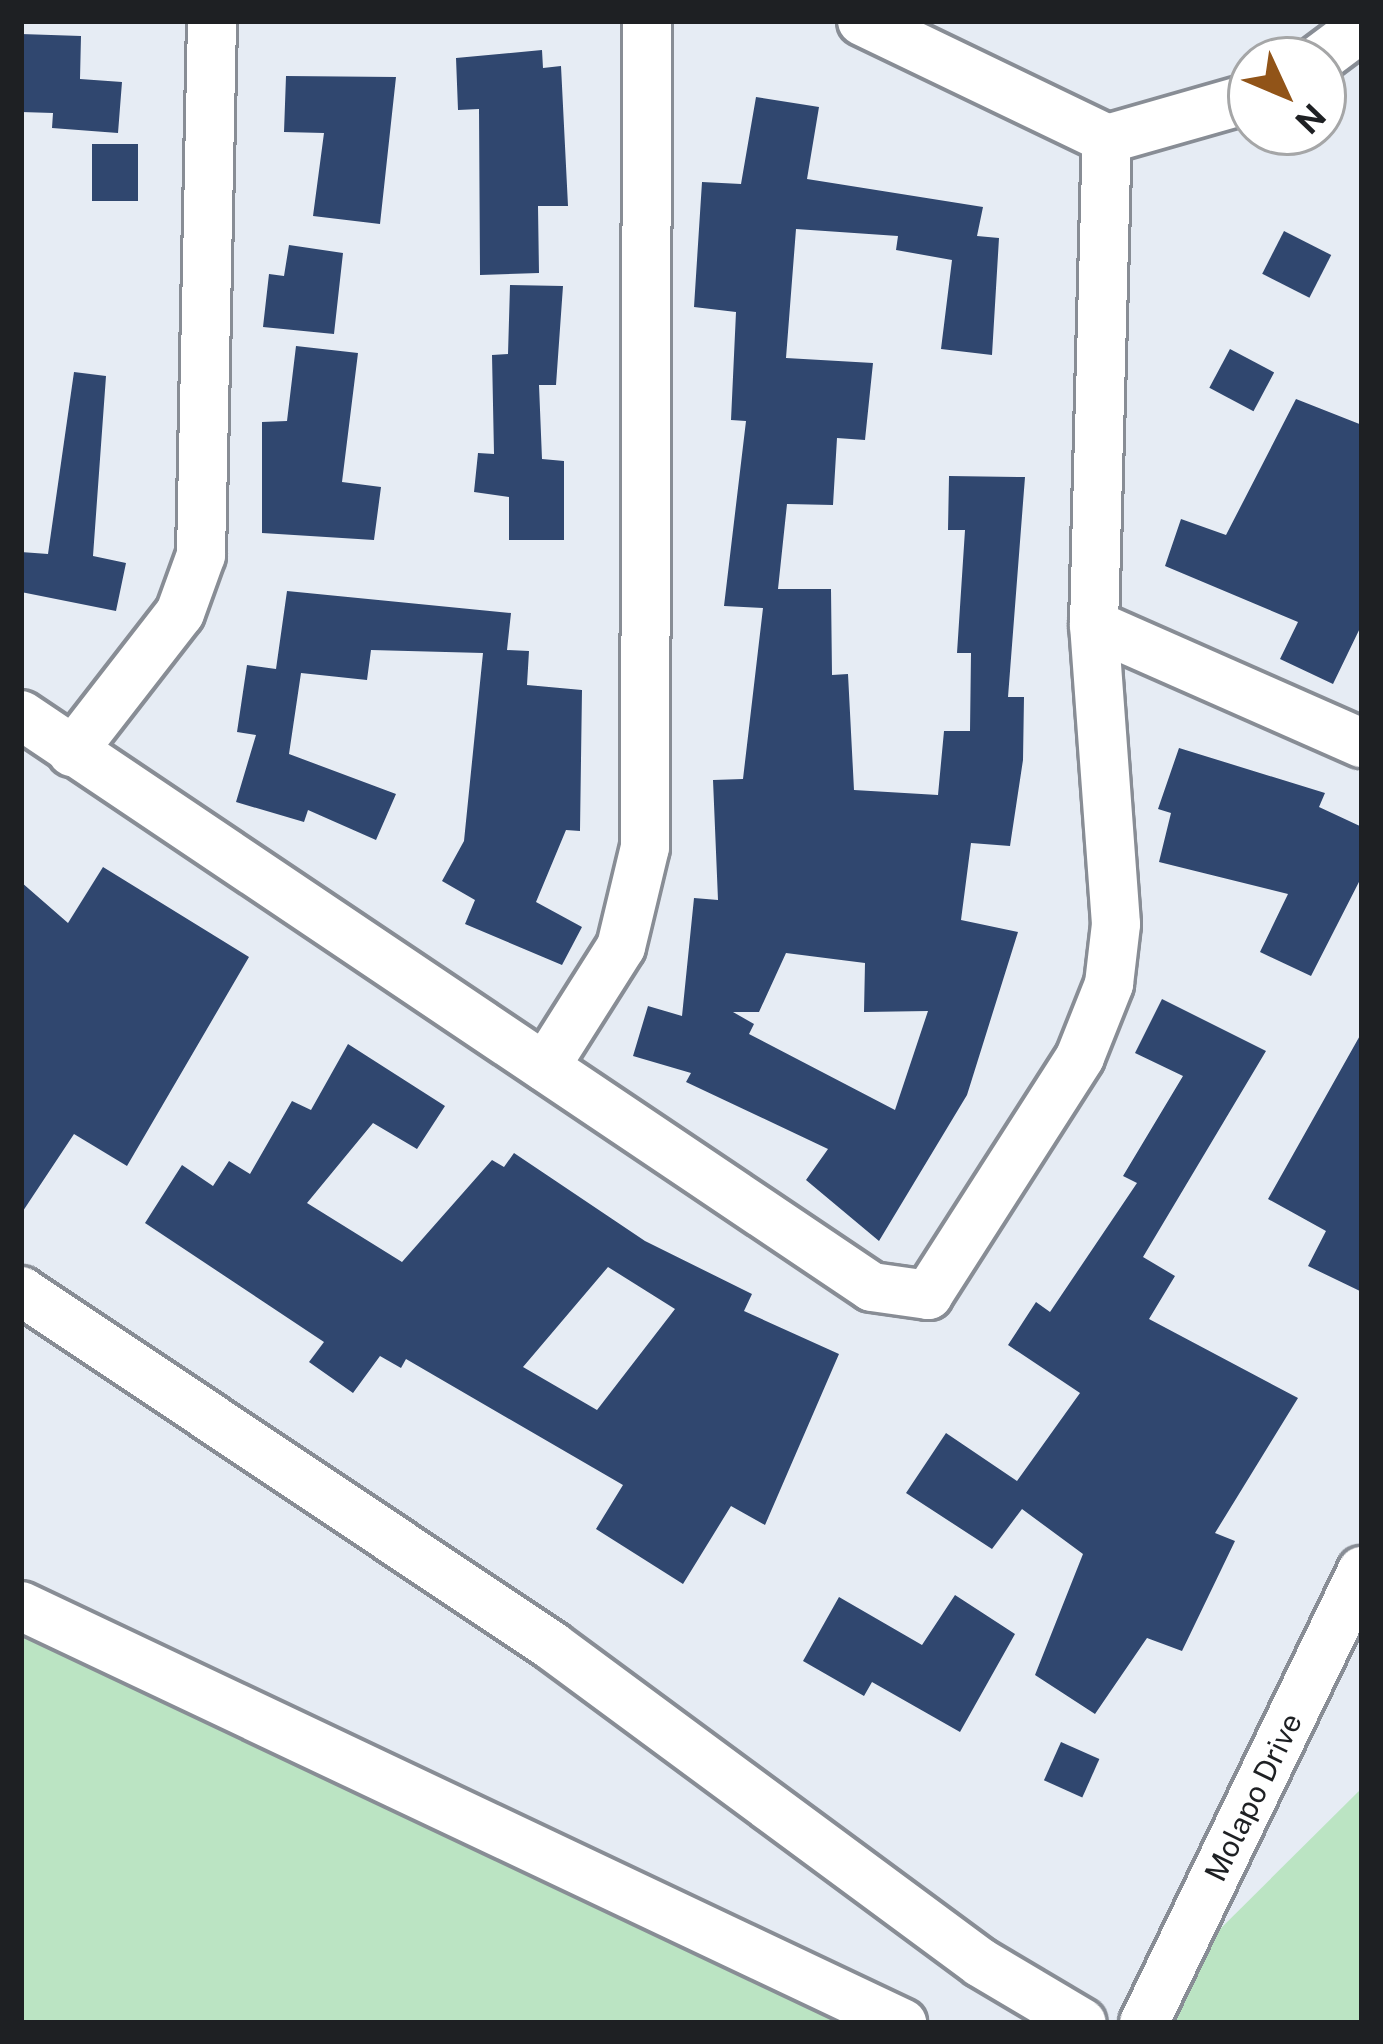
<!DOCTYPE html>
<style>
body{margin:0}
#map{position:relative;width:1383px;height:2044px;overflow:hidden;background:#e6ecf4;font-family:"Public Sans",sans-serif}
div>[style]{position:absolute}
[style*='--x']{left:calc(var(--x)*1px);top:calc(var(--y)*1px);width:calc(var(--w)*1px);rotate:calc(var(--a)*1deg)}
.green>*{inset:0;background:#bbe4c3}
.building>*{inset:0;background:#30476f;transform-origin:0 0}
.roads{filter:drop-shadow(3px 0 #888d95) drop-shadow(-3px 0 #888d95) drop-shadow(0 3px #888d95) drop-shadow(0 -3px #888d95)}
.street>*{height:48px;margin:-24px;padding:0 24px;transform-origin:24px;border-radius:24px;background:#fff}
span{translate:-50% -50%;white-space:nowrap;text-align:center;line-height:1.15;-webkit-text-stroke:12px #fff;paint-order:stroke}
.street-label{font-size:30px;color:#1e2023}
.frame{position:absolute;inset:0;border:24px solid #1e2023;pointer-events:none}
.north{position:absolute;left:1227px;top:36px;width:120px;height:120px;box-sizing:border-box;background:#fff;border:3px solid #a5a6a7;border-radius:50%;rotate:134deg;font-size:33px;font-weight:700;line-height:48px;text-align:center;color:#1e2023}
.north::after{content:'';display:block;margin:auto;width:42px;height:54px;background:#915418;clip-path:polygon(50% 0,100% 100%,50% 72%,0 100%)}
</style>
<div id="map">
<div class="green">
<i style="clip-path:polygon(21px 1629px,881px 2023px,21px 2023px)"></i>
<i style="clip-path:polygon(1362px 1788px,1362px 2023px,1173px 2023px,1217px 1932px)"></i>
</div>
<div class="building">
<i style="clip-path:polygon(21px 34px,81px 36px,80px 79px,122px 82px,118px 133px,52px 128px,53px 113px,21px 112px)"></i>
<i style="clip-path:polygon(542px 50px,543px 68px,561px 66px,568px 206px,538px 206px,539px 273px,480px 275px,479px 109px,458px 110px,456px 58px)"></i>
<i style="clip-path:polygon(286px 76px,396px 77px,380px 224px,313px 216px,324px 133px,284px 132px)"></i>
<i style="clip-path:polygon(evenodd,756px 97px,819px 107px,807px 179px,983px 207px,977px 236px,999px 238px,992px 355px,941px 349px,952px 260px,896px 250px,898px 236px,796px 229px,786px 358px,873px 363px,865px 440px,837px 438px,833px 505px,787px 504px,778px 589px,831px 589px,832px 675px,848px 674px,854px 790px,938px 795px,944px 731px,970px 731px,971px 653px,957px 653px,965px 530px,948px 530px,949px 476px,1025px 477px,1008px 697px,1024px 697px,1023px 760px,1010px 846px,971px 843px,961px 920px,1018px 932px,967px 1095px,879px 1241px,806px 1180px,828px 1149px,686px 1082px,691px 1073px,633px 1056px,648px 1006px,682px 1016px,694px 898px,718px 900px,713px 780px,743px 779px,763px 608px,724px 606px,746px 421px,731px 420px,736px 312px,694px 307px,702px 182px,741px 184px,756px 97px,786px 953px,865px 963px,864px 1012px,928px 1011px,895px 1110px,749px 1034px,754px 1024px,733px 1012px,759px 1012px,786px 953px)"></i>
<i style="left:138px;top:144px;width:57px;height:46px;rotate:90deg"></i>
<i style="left:1284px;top:231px;width:53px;height:48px;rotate:27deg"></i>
<i style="clip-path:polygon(289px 245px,343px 253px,334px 334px,263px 327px,269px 274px,284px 276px)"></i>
<i style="clip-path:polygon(510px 285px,563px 286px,556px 385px,539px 385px,542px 459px,564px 461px,564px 540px,509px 540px,509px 497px,474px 492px,478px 453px,494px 454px,492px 355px,508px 354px)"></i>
<i style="clip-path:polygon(296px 346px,358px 353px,342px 482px,381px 487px,374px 540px,262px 533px,262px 422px,287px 421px)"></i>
<i style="left:1230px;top:349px;width:50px;height:44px;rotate:28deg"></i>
<i style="clip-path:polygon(74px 372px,106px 376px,93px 556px,126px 563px,116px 611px,21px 592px,21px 552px,48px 554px)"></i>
<i style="clip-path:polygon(1296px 399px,1362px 425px,1362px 624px,1333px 684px,1280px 659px,1298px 622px,1165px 566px,1181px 519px,1226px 535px)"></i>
<i style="clip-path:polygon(287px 591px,511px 613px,507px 650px,529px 651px,527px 685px,582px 690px,580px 831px,566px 830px,536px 902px,582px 927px,562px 965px,465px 924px,475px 900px,442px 881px,464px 841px,483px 653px,371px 650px,367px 680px,301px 673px,289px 754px,396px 794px,376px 840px,308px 810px,304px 822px,236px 802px,256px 735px,237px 732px,247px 665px,276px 669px)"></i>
<i style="clip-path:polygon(1179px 748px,1325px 793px,1319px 807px,1362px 827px,1362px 876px,1311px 976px,1260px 952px,1288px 894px,1159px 862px,1171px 813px,1158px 809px)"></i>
<i style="clip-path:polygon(103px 867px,249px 957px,127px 1166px,74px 1134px,21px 1214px,21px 882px,68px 923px)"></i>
<i style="clip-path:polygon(1162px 999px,1266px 1051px,1143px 1257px,1175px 1276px,1149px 1319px,1298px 1398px,1215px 1533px,1235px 1541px,1182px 1651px,1147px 1638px,1095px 1714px,1035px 1675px,1083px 1554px,1022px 1509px,992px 1549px,906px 1493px,946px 1433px,1017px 1481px,1080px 1393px,1008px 1345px,1036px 1302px,1050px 1312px,1137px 1183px,1123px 1176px,1183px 1076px,1135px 1053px)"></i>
<i style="clip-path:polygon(1362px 1032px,1362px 1292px,1308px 1266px,1326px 1231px,1268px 1199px)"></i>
<i style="clip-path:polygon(evenodd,348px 1044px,445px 1106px,417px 1149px,373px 1123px,307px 1203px,402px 1262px,492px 1160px,504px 1167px,514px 1153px,645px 1241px,752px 1294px,744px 1311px,839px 1354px,765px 1525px,731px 1506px,683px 1584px,596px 1529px,623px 1485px,406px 1359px,401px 1368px,380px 1356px,353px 1393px,309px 1362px,324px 1342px,145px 1223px,182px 1165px,213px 1186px,229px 1161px,250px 1174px,292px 1101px,311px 1110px,348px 1044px,608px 1267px,675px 1309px,597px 1410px,523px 1367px,608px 1267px)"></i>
<i style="clip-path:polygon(955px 1595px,1015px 1634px,960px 1732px,872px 1682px,864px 1696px,803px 1661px,839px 1597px,922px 1645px)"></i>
<i style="left:1061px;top:1742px;width:42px;height:42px;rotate:24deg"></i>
</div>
<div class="roads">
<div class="street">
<i style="--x:862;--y:21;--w:272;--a:25.7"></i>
<i style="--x:1107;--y:139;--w:150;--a:-15.9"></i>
<i style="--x:1318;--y:60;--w:55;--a:-36.9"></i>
<i style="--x:1094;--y:625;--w:293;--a:23.8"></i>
<i style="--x:21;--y:715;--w:1025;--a:33.91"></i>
<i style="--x:872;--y:1287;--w:57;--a:8.1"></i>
<i style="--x:928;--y:1295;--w:282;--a:-57.4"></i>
<i style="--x:1080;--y:1057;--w:79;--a:-68.3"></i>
<i style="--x:1109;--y:984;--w:60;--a:-83.3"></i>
<i style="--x:1116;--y:924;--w:300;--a:-94.2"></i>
<i style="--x:1094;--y:625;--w:486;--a:-88.5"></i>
<i style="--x:72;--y:752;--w:176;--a:-52.2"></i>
<i style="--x:180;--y:613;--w:62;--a:-70.1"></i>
<i style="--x:201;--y:555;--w:534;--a:-88.82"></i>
<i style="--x:545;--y:1067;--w:142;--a:-57.7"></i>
<i style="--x:621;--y:947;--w:103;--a:-76.5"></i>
<i style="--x:645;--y:847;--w:826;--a:-89.86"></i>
<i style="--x:21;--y:1291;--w:639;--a:33.76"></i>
<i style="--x:552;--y:1646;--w:533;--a:36.46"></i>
<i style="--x:981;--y:1963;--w:117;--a:30.7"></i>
<i style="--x:21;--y:1606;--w:975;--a:25.33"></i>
<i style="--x:1144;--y:2023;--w:502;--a:-64.25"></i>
</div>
</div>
<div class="street-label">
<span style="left:1253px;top:1797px;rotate:-64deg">Molapo Drive</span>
</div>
<div class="frame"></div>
<div class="north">N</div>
</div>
